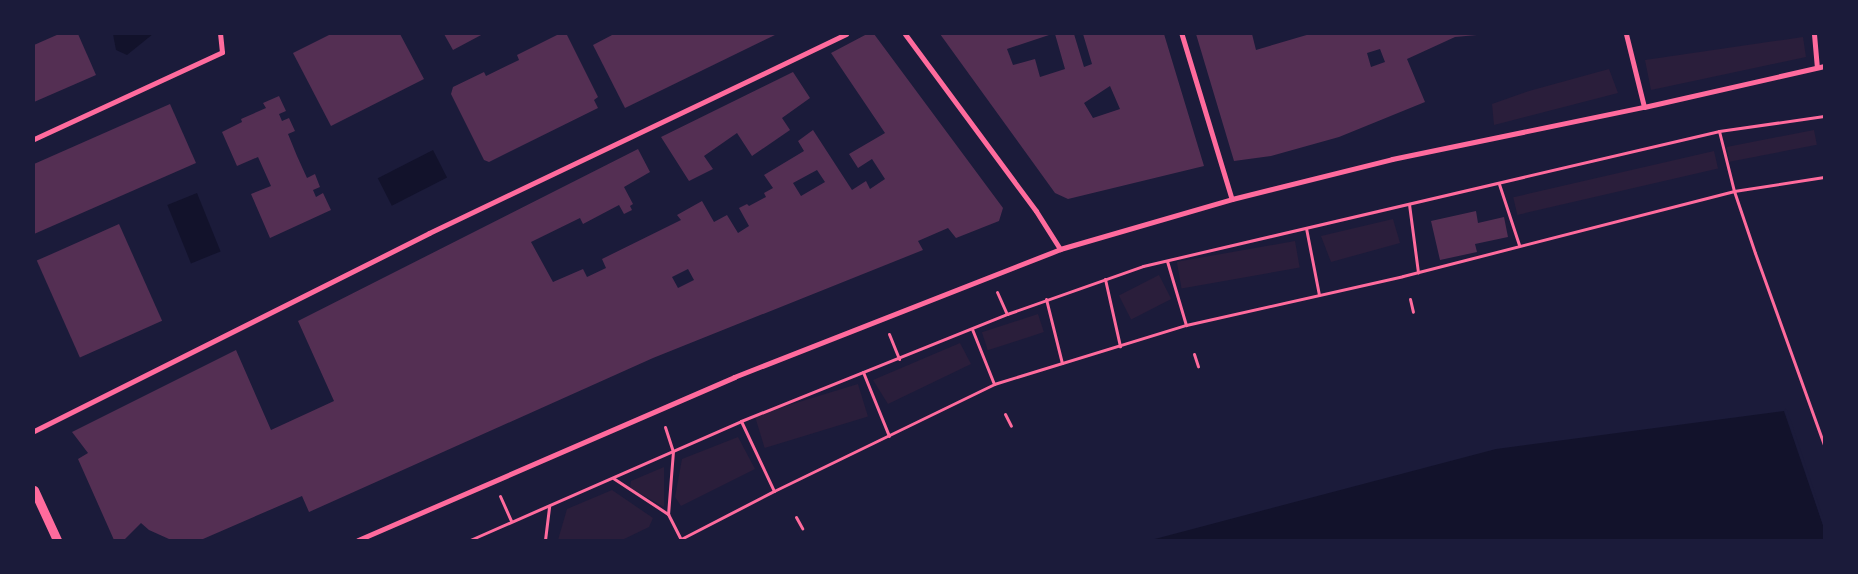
<!DOCTYPE html>
<style>
body{margin:0}
#map{position:relative;width:1858px;height:574px;overflow:hidden;background:#1b1b3a;font-family:Mulish,sans-serif}
div>[style]{position:absolute}
[style*='--x']{left:calc(var(--x)*1px);top:calc(var(--y)*1px);width:calc(var(--w)*1px);rotate:calc(var(--a)*1deg)}
.green>*{inset:0;background:#2a1e3b;transform-origin:0 0}
.water>*{inset:0;background:#12122b;transform-origin:0 0}
.pier>*{inset:0;background:#1b1b3a}
.building>*{inset:0;background:#542f53;transform-origin:0 0}
.path>*{height:3px;margin:-1.5px;padding:0 1.5px;transform-origin:1.5px;border-radius:1.5px;background:#ff6b9d}
.pedestrian>*{height:4.5px;margin:-2.25px;padding:0 2.25px;transform-origin:2.25px;border-radius:2.25px;background:#ff6b9d}
.minor>*{height:5px;margin:-2.5px;padding:0 2.5px;transform-origin:2.5px;border-radius:2.5px;background:#ff6b9d}
.tertiary>*{height:9px;margin:-4.5px;padding:0 4.5px;transform-origin:4.5px;border-radius:4.5px;background:#ff6b9d}
span{translate:-50% -50%;white-space:nowrap;text-align:center;line-height:1.15;-webkit-text-stroke:5px #1b1b3a;paint-order:stroke}
.frame{position:absolute;inset:0;border:35px solid #1b1b3a;pointer-events:none}
</style>
<div id="map">
<div class="green">
<i style="clip-path:polygon(1803px 37px,1806px 57px,1651px 90px,1645px 60px)"></i>
<i style="clip-path:polygon(1609px 69px,1618px 93px,1494px 125px,1492px 104px,1529px 91px)"></i>
<i style="left:1814px;top:130px;width:15px;height:89px;rotate:79deg"></i>
<i style="left:1714px;top:151px;width:18px;height:206px;rotate:77deg"></i>
<i style="clip-path:polygon(1393px 219px,1400px 243px,1331px 262px,1321px 236px)"></i>
<i style="left:1295px;top:241px;width:27px;height:120px;rotate:80deg"></i>
<i style="left:1159px;top:275px;width:27px;height:45px;rotate:63deg"></i>
<i style="left:1038px;top:314px;width:19px;height:59px;rotate:72deg"></i>
<i style="clip-path:polygon(960px 343px,971px 364px,888px 404px,873px 380px)"></i>
<i style="left:858px;top:384px;width:34px;height:108px;rotate:73deg"></i>
<i style="clip-path:polygon(738px 437px,755px 469px,681px 506px,675px 497px,682px 459px)"></i>
<i style="clip-path:polygon(664px 467px,664px 507px,630px 488px,631px 481px)"></i>
<i style="clip-path:polygon(612px 490px,653px 518px,649px 527px,622px 540px,558px 540px,567px 509px)"></i>
</div>
<div class="water">
<i style="clip-path:polygon(113px 34px,153px 34px,127px 55px,116px 50px)"></i>
<i style="left:433px;top:150px;width:31px;height:62px;rotate:63deg"></i>
<i style="left:197px;top:193px;width:63px;height:32px;rotate:68deg"></i>
<i style="clip-path:polygon(1784px 411px,1824px 528px,1824px 540px,1151px 540px,1496px 449px)"></i>
</div>
<div class="pier">
<i style="clip-path:polygon(1784px 408px,1787px 410px,1824px 520px,1824px 528px)"></i>
</div>
<div class="building">
<i style="clip-path:polygon(59px 34px,78px 34px,96px 75px,34px 102px,34px 45px)"></i>
<i style="clip-path:polygon(331px 34px,400px 34px,424px 79px,331px 126px,293px 53px)"></i>
<i style="clip-path:polygon(444px 34px,483px 34px,453px 50px)"></i>
<i style="clip-path:polygon(559px 34px,567px 35px,598px 97px,594px 100px,598px 108px,489px 162px,484px 160px,451px 94px,453px 87px,484px 72px,486px 76px,519px 60px,517px 55px)"></i>
<i style="clip-path:polygon(614px 34px,777px 34px,625px 108px,593px 45px)"></i>
<i style="clip-path:polygon(evenodd,867px 34px,874px 34px,1003px 208px,999px 221px,956px 238px,948px 228px,918px 241px,923px 250px,653px 358px,309px 512px,302px 496px,203px 539px,169px 539px,149px 530px,141px 523px,124px 540px,114px 540px,78px 459px,88px 453px,72px 432px,236px 350px,271px 430px,334px 401px,298px 321px,638px 149px,650px 172px,624px 187px,633px 204px,630px 206px,632px 210px,624px 214px,619px 205px,583px 224px,580px 218px,531px 242px,553px 282px,583px 269px,587px 277px,606px 268px,602px 259px,681px 220px,677px 215px,702px 201px,714px 222px,727px 215px,738px 233px,749px 226px,739px 208px,747px 204px,749px 206px,766px 197px,764px 193px,773px 188px,764px 175px,804px 151px,798px 141px,813px 130px,852px 190px,866px 181px,870px 189px,885px 179px,872px 159px,858px 168px,849px 154px,885px 133px,831px 53px,867px 34px,817px 170px,825px 182px,801px 196px,793px 183px,817px 170px,867px 34px,688px 269px,694px 280px,678px 288px,672px 277px,688px 269px)"></i>
<i style="clip-path:polygon(evenodd,940px 34px,1052px 34px,1007px 49px,1013px 65px,1035px 59px,1040px 77px,1065px 69px,1055px 34px,1074px 34px,1084px 67px,1092px 64px,1083px 34px,1164px 34px,1204px 166px,1068px 199px,1055px 193px,940px 34px,1110px 86px,1120px 109px,1093px 118px,1084px 103px,1110px 86px)"></i>
<i style="clip-path:polygon(evenodd,1196px 34px,1252px 34px,1256px 50px,1310px 34px,1477px 35px,1455px 37px,1407px 59px,1425px 102px,1339px 137px,1271px 156px,1234px 161px,1196px 34px,1380px 49px,1385px 62px,1371px 67px,1367px 53px,1380px 49px)"></i>
<i style="clip-path:polygon(793px 72px,810px 98px,782px 118px,790px 130px,752px 156px,737px 133px,704px 156px,713px 169px,689px 181px,661px 137px)"></i>
<i style="clip-path:polygon(279px 96px,286px 111px,279px 114px,282px 121px,289px 118px,295px 131px,288px 134px,297px 156px,307px 178px,315px 174px,320px 187px,313px 190px,316px 197px,323px 193px,331px 210px,270px 238px,251px 194px,271px 186px,258px 157px,237px 166px,222px 132px,242px 122px,241px 119px,266px 108px,263px 103px)"></i>
<i style="clip-path:polygon(170px 104px,196px 163px,34px 234px,34px 164px)"></i>
<i style="clip-path:polygon(1476px 211px,1478px 223px,1504px 217px,1508px 237px,1475px 244px,1477px 252px,1440px 260px,1431px 221px)"></i>
<i style="left:119px;top:224px;width:106px;height:90px;rotate:66deg"></i>
</div>
<div class="path">
<i style="--x:1719;--y:131;--w:62;--a:76"></i>
<i style="--x:1734;--y:191;--w:65;--a:71.3"></i>
<i style="--x:1755;--y:253;--w:204;--a:70.2"></i>
<i style="--x:1499;--y:184;--w:64;--a:71.8"></i>
<i style="--x:1409;--y:204;--w:69;--a:82.5"></i>
<i style="--x:1306;--y:228;--w:68;--a:79"></i>
<i style="--x:1167;--y:261;--w:67;--a:73.5"></i>
<i style="--x:1105;--y:279;--w:69;--a:77.4"></i>
<i style="--x:997;--y:292;--w:24;--a:66"></i>
<i style="--x:1046;--y:299;--w:66;--a:76"></i>
<i style="--x:1410;--y:299;--w:13;--a:77"></i>
<i style="--x:972;--y:329;--w:59;--a:68.2"></i>
<i style="--x:889;--y:334;--w:27;--a:68"></i>
<i style="--x:1194;--y:354;--w:13;--a:72"></i>
<i style="--x:863;--y:372;--w:69;--a:67.9"></i>
<i style="--x:1005;--y:414;--w:13;--a:63"></i>
<i style="--x:741;--y:421;--w:77;--a:64.8"></i>
<i style="--x:665;--y:427;--w:25;--a:72"></i>
<i style="--x:673;--y:451;--w:63;--a:94.5"></i>
<i style="--x:668;--y:514;--w:28;--a:63"></i>
<i style="--x:613;--y:478;--w:66;--a:33.2"></i>
<i style="--x:500;--y:496;--w:27;--a:66"></i>
<i style="--x:796;--y:517;--w:13;--a:61"></i>
<i style="--x:470;--y:540;--w:296;--a:-23.7"></i>
<i style="--x:741;--y:421;--w:287;--a:-21.9"></i>
<i style="--x:1007;--y:314;--w:144;--a:-19.4"></i>
<i style="--x:1143;--y:266;--w:592;--a:-13.19"></i>
<i style="--x:1719;--y:131;--w:106;--a:-8.1"></i>
<i style="--x:545;--y:540;--w:34;--a:-83"></i>
<i style="--x:679;--y:540;--w:107;--a:-27.3"></i>
<i style="--x:774;--y:491;--w:245;--a:-25.9"></i>
<i style="--x:994;--y:384;--w:201;--a:-17.1"></i>
<i style="--x:1186;--y:325;--w:222;--a:-12.7"></i>
<i style="--x:1403;--y:276;--w:342;--a:-14.4"></i>
<i style="--x:1734;--y:191;--w:91;--a:-8.8"></i>
</div>
<div class="pedestrian">
<i style="--x:1182;--y:34;--w:172;--a:73.1"></i>
</div>
<div class="minor">
<i style="--x:905;--y:34;--w:220;--a:53.5"></i>
<i style="--x:1036;--y:211;--w:45;--a:57.7"></i>
<i style="--x:1626;--y:34;--w:75;--a:76.1"></i>
<i style="--x:1814;--y:34;--w:33;--a:85"></i>
<i style="--x:34;--y:139;--w:207;--a:-24.8"></i>
<i style="--x:222;--y:52;--w:18;--a:-96"></i>
<i style="--x:34;--y:431;--w:442;--a:-26.6"></i>
<i style="--x:429;--y:233;--w:462;--a:-25.5"></i>
<i style="--x:358;--y:540;--w:410;--a:-23.4"></i>
<i style="--x:734;--y:377;--w:350;--a:-21.4"></i>
<i style="--x:1060;--y:249;--w:179;--a:-16.2"></i>
<i style="--x:1232;--y:199;--w:165;--a:-14"></i>
<i style="--x:1392;--y:159;--w:257;--a:-11.7"></i>
<i style="--x:1644;--y:107;--w:185;--a:-12.8"></i>
</div>
<div class="tertiary">
<i style="--x:34;--y:490;--w:55;--a:65.3"></i>
</div>
<div class="frame"></div>
</div>
